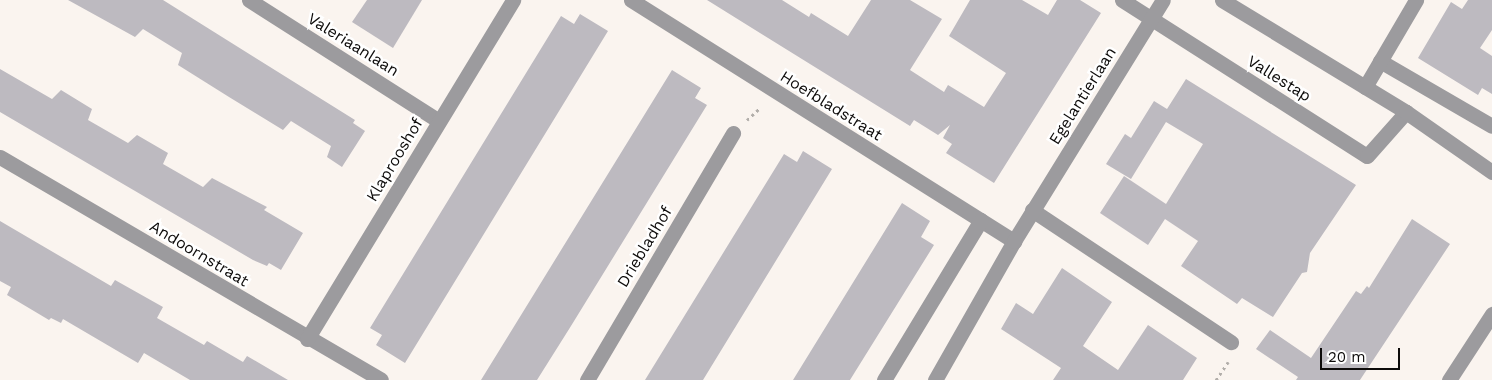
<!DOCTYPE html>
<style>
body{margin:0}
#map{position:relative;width:1492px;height:380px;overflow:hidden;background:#faf4ef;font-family:"Work Sans",sans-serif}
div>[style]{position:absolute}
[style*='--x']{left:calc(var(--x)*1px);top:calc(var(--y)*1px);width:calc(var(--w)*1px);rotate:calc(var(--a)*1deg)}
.building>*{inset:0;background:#bdbac0}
.path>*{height:3px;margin-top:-1.5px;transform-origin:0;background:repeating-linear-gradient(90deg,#b2aeaa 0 2.5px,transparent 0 6.5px)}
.minor>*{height:15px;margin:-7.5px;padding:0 7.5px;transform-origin:7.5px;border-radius:7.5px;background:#9c9b9e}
span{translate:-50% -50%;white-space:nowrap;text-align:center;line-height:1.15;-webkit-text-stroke:5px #fff;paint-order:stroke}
.street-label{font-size:16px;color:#0d0b0a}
.scale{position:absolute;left:1320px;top:348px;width:80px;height:22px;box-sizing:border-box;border:2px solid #0d0b0a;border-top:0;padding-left:6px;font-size:15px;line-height:18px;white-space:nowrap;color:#0d0b0a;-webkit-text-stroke:4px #fff;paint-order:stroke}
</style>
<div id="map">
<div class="building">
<i style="clip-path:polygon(68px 0,163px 0,355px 120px,353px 123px,365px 131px,342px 167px,327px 157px,331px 146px,291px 121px,283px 130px,229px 97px,178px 65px,182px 53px,143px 29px,135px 37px)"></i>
<i style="clip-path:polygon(367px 0,422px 0,393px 48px,352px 22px)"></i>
<i style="clip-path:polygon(707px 0,782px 0,809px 17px,811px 13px,848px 36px,871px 0,910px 0,942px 19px,910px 70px,944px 92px,948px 85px,984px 107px,1006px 73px,949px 36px,970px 0,1022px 0,1048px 15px,1057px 0,1080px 0,1101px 13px,994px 183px,946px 153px,952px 144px,943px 138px,950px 125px,938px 135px,914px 120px,910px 126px)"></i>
<i style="clip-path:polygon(1468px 0,1492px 0,1492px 30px,1480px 48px,1492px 56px,1492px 94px,1482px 88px,1478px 95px,1418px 58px,1451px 2px,1462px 9px)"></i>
<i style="clip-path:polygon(580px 14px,608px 31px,405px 363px,376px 345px,382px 335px,370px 328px,561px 16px,574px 24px)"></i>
<i style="clip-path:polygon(0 69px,52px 99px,61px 90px,92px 109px,88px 120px,128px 143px,137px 135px,168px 153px,163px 164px,203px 187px,212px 178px,267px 207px,264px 210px,303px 233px,281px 270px,269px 263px,267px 266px,253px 260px,0 112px)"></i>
<i style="clip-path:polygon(672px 70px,701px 88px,695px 98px,707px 105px,571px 326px,537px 380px,481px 380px)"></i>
<i style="clip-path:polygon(1186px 79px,1356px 185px,1310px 253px,1307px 272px,1302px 273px,1273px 317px,1242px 298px,1237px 304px,1181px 266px,1198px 241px,1165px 219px,1148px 245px,1100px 213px,1124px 176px,1166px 204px,1203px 144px,1166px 122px,1131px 179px,1106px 164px,1125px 134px,1131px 138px,1154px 101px,1167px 109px)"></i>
<i style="clip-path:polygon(803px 151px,832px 169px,703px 380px,645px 380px,784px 154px,797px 162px)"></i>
<i style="clip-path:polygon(902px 203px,930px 221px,921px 237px,934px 245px,850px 380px,793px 380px)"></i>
<i style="clip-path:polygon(1412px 219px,1450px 244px,1360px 380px,1296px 380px,1298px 377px,1256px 349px,1270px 330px,1311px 358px,1356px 291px,1361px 294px,1367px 286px,1369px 288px)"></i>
<i style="clip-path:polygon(0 221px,111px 286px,115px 280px,163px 307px,157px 318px,204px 345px,207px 341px,243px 362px,247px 356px,288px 380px,190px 380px,144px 353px,138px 363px,63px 319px,61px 323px,51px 318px,49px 320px,7px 295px,11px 287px,0 281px)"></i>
<i style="clip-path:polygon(1062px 268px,1112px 302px,1083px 346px,1118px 370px,1148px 325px,1197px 358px,1183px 380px,1053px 380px,1061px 368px,1001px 329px,1016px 303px,1033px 314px)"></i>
</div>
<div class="path">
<i style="--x:747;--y:120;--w:19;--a:-43"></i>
<i style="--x:1216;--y:380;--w:22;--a:-56"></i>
</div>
<div class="minor">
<i style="--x:249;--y:0;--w:225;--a:32.5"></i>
<i style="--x:631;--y:0;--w:453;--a:32.2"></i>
<i style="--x:1122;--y:0;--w:290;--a:32.5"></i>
<i style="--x:1367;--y:156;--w:59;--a:-48.4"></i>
<i style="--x:1222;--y:0;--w:215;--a:31.3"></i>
<i style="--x:1406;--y:112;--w:105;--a:34.9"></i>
<i style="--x:1380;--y:61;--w:129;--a:30.1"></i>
<i style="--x:1365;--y:87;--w:101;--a:-59.6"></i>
<i style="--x:0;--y:157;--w:441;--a:30.3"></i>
<i style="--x:1032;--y:210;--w:239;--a:33.6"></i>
<i style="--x:307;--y:339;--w:397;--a:-58.7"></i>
<i style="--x:587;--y:380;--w:287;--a:-59.4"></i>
<i style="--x:884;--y:380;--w:187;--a:-58.8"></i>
<i style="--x:935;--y:380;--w:160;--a:-60.4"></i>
<i style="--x:1014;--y:241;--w:283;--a:-58.3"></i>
<i style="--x:1449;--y:380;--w:79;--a:-56.9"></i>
</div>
<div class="street-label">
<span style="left:353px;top:45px;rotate:32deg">Valeriaanlaan</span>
<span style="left:1279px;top:79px;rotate:32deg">Vallestap</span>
<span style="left:1083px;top:96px;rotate:-58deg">Egelantierlaan</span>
<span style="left:831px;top:106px;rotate:32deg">Hoefbladstraat</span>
<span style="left:395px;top:160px;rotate:-59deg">Klaprooshof</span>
<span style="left:645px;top:247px;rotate:-59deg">Driebladhof</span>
<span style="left:199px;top:254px;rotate:31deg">Andoornstraat</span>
</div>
<div class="scale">20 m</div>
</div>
